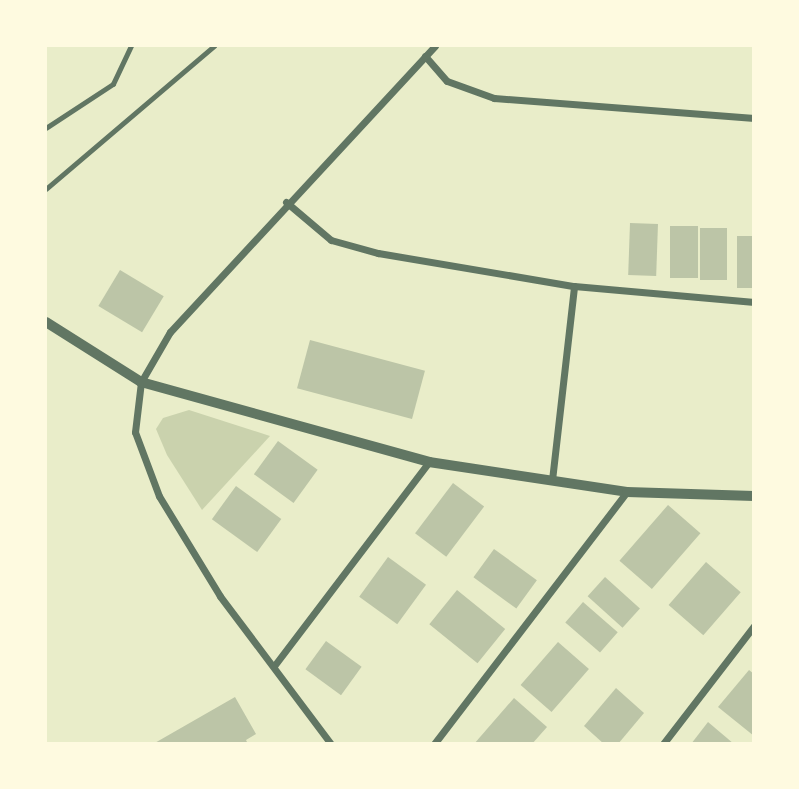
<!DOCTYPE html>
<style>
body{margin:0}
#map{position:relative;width:799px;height:789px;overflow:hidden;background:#e9edc9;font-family:"Nunito Sans",sans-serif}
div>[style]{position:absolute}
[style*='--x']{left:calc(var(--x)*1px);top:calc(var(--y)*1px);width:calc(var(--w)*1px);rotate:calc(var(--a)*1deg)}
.green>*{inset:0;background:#cad2ad}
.building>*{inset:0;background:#bcc5a7;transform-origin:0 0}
.service>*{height:4.5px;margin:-2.25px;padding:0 2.25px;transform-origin:2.25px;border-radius:2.25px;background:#617663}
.minor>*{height:7px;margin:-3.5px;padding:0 3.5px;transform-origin:3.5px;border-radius:3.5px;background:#617663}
.tertiary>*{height:10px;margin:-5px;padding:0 5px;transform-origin:5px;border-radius:5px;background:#617663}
span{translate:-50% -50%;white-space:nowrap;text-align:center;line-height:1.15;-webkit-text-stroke:7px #fefae0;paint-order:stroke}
.frame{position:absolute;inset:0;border:47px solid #fefae0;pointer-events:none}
</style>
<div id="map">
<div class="green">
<i style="clip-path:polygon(189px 410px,270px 436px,202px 510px,167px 455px,156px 429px,163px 418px)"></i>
</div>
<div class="building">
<i style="left:630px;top:223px;width:28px;height:52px;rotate:2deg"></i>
<i style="left:670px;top:226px;width:28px;height:52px"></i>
<i style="left:700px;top:228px;width:27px;height:52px"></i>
<i style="left:737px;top:236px;width:17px;height:52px"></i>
<i style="left:120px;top:270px;width:51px;height:42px;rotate:31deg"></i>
<i style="left:310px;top:340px;width:119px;height:50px;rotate:15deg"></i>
<i style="left:278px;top:441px;width:49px;height:41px;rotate:36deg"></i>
<i style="left:453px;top:483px;width:39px;height:63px;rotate:37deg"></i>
<i style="left:236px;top:486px;width:56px;height:41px;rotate:36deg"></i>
<i style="left:668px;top:505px;width:43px;height:74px;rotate:41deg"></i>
<i style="left:494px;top:549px;width:53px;height:35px;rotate:36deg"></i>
<i style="left:388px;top:557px;width:47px;height:49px;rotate:36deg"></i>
<i style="left:706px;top:562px;width:46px;height:57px;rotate:41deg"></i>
<i style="left:605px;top:577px;width:47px;height:26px;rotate:42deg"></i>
<i style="left:457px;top:590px;width:62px;height:44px;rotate:39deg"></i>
<i style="left:583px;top:602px;width:46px;height:27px;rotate:41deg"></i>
<i style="left:326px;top:641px;width:44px;height:35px;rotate:36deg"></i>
<i style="left:558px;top:642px;width:41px;height:57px;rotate:41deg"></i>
<i style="clip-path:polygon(749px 670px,754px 674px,754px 736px,718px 707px)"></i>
<i style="clip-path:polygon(616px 688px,644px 713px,618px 744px,604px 744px,584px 726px)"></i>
<i style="clip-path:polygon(235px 697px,256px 734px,246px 740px,248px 744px,153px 744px)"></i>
<i style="clip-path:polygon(514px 698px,547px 727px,532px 744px,474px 744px)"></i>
<i style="clip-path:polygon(708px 722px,734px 744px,691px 744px)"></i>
</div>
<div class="service">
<i style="--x:46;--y:128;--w:80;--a:-33.3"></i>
<i style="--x:113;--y:84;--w:42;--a:-64.7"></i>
<i style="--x:46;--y:189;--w:221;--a:-40.4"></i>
</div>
<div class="minor">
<i style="--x:425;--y:56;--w:33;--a:49"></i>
<i style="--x:447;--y:81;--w:50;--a:19.9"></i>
<i style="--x:494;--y:98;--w:261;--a:4.4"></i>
<i style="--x:286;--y:202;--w:59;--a:40.2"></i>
<i style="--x:331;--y:240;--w:49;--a:15.5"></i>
<i style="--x:378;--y:253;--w:199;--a:9.6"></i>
<i style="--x:574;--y:286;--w:181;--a:5.1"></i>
<i style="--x:552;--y:480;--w:195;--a:-83.5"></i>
<i style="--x:274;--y:666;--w:256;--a:-52.8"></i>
<i style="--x:331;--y:744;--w:185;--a:-126.9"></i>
<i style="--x:220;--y:596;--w:117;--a:-121.4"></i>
<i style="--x:159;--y:496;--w:68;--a:-110.6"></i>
<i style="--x:135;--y:432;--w:50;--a:-83.2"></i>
<i style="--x:141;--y:382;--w:58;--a:-59.9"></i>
<i style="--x:170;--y:332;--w:390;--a:-47.2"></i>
<i style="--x:434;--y:744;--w:317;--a:-52.6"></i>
<i style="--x:663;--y:744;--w:149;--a:-52.4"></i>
</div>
<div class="tertiary">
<i style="--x:46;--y:322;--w:112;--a:32.3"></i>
<i style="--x:141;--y:382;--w:299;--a:15.5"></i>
<i style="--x:429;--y:462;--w:200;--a:8.6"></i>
<i style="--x:627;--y:492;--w:127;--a:1.8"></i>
</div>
<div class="frame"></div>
</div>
